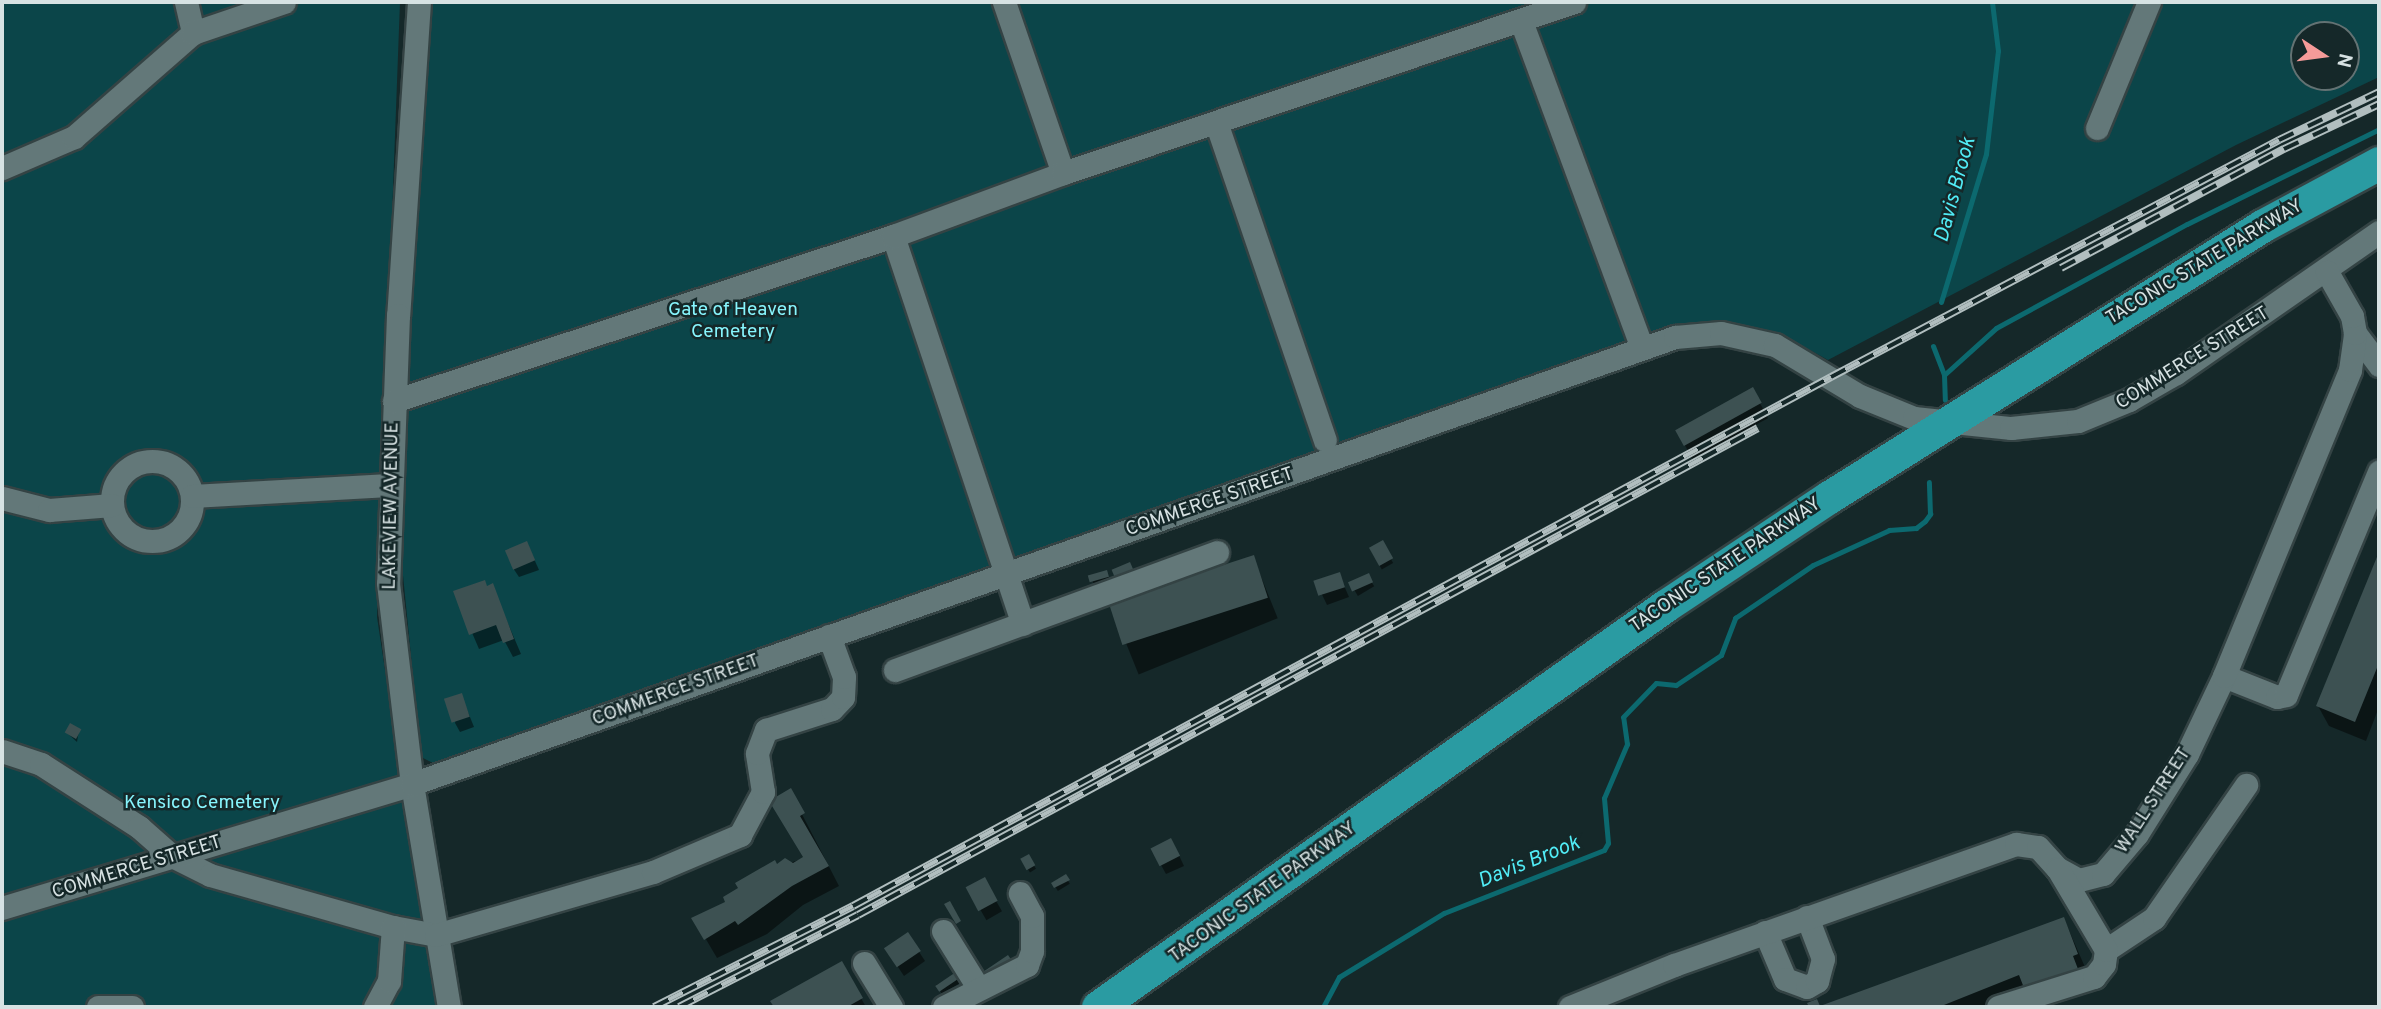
<!DOCTYPE html>
<style>
body{margin:0}
#map{position:relative;width:2381px;height:1009px;overflow:hidden;background:#152829;font-family:Overpass,sans-serif}
div>[style]{position:absolute}
[style*='--x']{left:calc(var(--x)*1px);top:calc(var(--y)*1px);width:calc(var(--w)*1px);rotate:calc(var(--a)*1deg)}
.green>*{inset:0;background:#0b4549}
.shadow>*{inset:0;background:#0007;transform-origin:0 0}
.stream>*{height:5px;margin:-2.5px;padding:0 2.5px;transform-origin:2.5px;border-radius:2.5px;background:#0c696f}
.building>*{inset:0;background:#3d5152;transform-origin:0 0}
.roads{filter:drop-shadow(2px 0 #344344) drop-shadow(-2px 0 #344344) drop-shadow(0 2px #344344) drop-shadow(0 -2px #344344)}
.minor>*{height:23px;margin:-11.5px;padding:0 11.5px;transform-origin:11.5px;border-radius:11.5px;background:#637879}
.minor>.ring{margin:-11.5px;padding:0;box-sizing:content-box;background:none;border:23px solid #637879;border-radius:50%}
.highway>*{height:33px;margin:-16.5px;padding:0 16.5px;transform-origin:16.5px;border-radius:16.5px;background:#2a9ba2}
.rail>*{height:8px;margin-top:-4px;transform-origin:0;background:repeating-linear-gradient(90deg,#152829 0 16px,#b1bebf 0 32px);box-sizing:border-box;border-block:2px solid #b1bebf}
span{translate:-50% -50%;white-space:nowrap;text-align:center;line-height:1.15;-webkit-text-stroke:5px #152829;paint-order:stroke}
.street-label{font-size:19px;color:#d7e2e3}
.park-label{font-size:19px;color:#87f5fd}
.water-label{font-size:21px;color:#51ecf6;font-style:italic}
.frame{position:absolute;inset:0;border:4px solid #d7e2e3;pointer-events:none}
.north{position:absolute;left:2290px;top:21px;width:70px;height:70px;box-sizing:border-box;background:#152829;border:2px solid #637273;border-radius:50%;rotate:103deg;font-size:19px;font-weight:700;line-height:28px;text-align:center;color:#d7e2e3}
.north::after{content:'';display:block;margin:auto;width:24px;height:32px;background:#f59b99;clip-path:polygon(50% 0,100% 100%,50% 72%,0 100%)}
</style>
<div id="map">
<div class="green">
<i style="clip-path:polygon(2px 2px,400px 2px,377px 617px,436px 1007px,2px 1007px)"></i>
<i style="clip-path:polygon(evenodd,431px 2px,2379px 2px,2379px 77px,2236px 145px,1828px 360px,1790px 339px,1724px 323px,435px 764px,421px 757px,400px 545px,400px 472px,410px 396px,408px 365px,431px 2px,2304px 35px,2346px 35px,2346px 77px,2304px 77px,2304px 35px)"></i>
</div>
<div class="shadow">
<i style="left:1753px;top:390px;width:32px;height:86px;rotate:62deg"></i>
<i style="clip-path:polygon(527px 543px,539px 570px,519px 577px,513px 568px)"></i>
<i style="left:1382px;top:543px;width:23px;height:13px;rotate:61deg"></i>
<i style="left:1253px;top:557px;width:66px;height:150px;rotate:68deg"></i>
<i style="clip-path:polygon(2379px 557px,2379px 707px,2366px 741px,2329px 726px,2318px 706px)"></i>
<i style="clip-path:polygon(1132px 569px,1134px 573px,1118px 579px,1115px 575px)"></i>
<i style="clip-path:polygon(1339px 574px,1349px 597px,1327px 605px,1316px 582px)"></i>
<i style="clip-path:polygon(1108px 576px,1110px 581px,1095px 587px,1091px 577px)"></i>
<i style="left:1368px;top:576px;width:12px;height:19px;rotate:59deg"></i>
<i style="clip-path:polygon(492px 586px,521px 654px,513px 657px,504px 640px,479px 649px,455px 593px)"></i>
<i style="clip-path:polygon(461px 695px,474px 727px,460px 732px,455px 723px)"></i>
<i style="clip-path:polygon(79px 730px,77px 742px,66px 732px)"></i>
<i style="clip-path:polygon(790px 791px,839px 886px,803px 905px,767px 934px,717px 958px,694px 919px,728px 903px,777px 867px,805px 858px)"></i>
<i style="clip-path:polygon(1176px 849px,1184px 866px,1166px 874px,1161px 865px)"></i>
<i style="left:1028px;top:856px;width:15px;height:7px;rotate:58deg"></i>
<i style="left:1065px;top:876px;width:9px;height:14px;rotate:58deg"></i>
<i style="left:984px;top:880px;width:36px;height:18px;rotate:60deg"></i>
<i style="clip-path:polygon(2064px 919px,2088px 974px,2087px 988px,2037px 1007px,2030px 995px,1996px 1007px,1822px 1007px)"></i>
<i style="clip-path:polygon(908px 935px,925px 961px,904px 976px,892px 958px)"></i>
<i style="clip-path:polygon(841px 963px,866px 1007px,776px 1007px,772px 1001px)"></i>
<i style="left:956px;top:974px;width:10px;height:22px;rotate:61deg"></i>
</div>
<div class="stream">
<i style="--x:1941;--y:302;--w:155;--a:-73.1"></i>
<i style="--x:1986;--y:154;--w:104;--a:-83.4"></i>
<i style="--x:1998;--y:51;--w:49;--a:-97"></i>
<i style="--x:1933;--y:346;--w:31;--a:69"></i>
<i style="--x:1944;--y:375;--w:25;--a:88"></i>
<i style="--x:1944;--y:375;--w:70;--a:-42.1"></i>
<i style="--x:1996;--y:328;--w:217;--a:-28.6"></i>
<i style="--x:2187;--y:224;--w:214;--a:-26.3"></i>
<i style="--x:1323;--y:1007;--w:34;--a:-62"></i>
<i style="--x:1339;--y:977;--w:123;--a:-31.4"></i>
<i style="--x:1444;--y:913;--w:172;--a:-21.5"></i>
<i style="--x:1604;--y:850;--w:8;--a:-60"></i>
<i style="--x:1608;--y:843;--w:45;--a:-95.1"></i>
<i style="--x:1604;--y:798;--w:59;--a:-66.9"></i>
<i style="--x:1627;--y:744;--w:27;--a:-98"></i>
<i style="--x:1623;--y:717;--w:47;--a:-45.9"></i>
<i style="--x:1656;--y:683;--w:20;--a:6"></i>
<i style="--x:1676;--y:685;--w:54;--a:-33.7"></i>
<i style="--x:1721;--y:655;--w:40;--a:-69"></i>
<i style="--x:1735;--y:618;--w:94;--a:-34.2"></i>
<i style="--x:1813;--y:565;--w:84;--a:-24.7"></i>
<i style="--x:1889;--y:530;--w:27;--a:-4"></i>
<i style="--x:1916;--y:528;--w:11;--a:-38"></i>
<i style="--x:1925;--y:521;--w:9;--a:-54"></i>
<i style="--x:1930;--y:514;--w:32;--a:-92"></i>
</div>
<div class="building">
<i style="left:1753px;top:387px;width:18px;height:89px;rotate:61deg"></i>
<i style="left:1383px;top:540px;width:21px;height:16px;rotate:61deg"></i>
<i style="left:527px;top:541px;width:21px;height:24px;rotate:67deg"></i>
<i style="clip-path:polygon(2379px 552px,2379px 663px,2355px 722px,2316px 706px)"></i>
<i style="left:1254px;top:555px;width:45px;height:153px;rotate:72deg"></i>
<i style="left:1130px;top:562px;width:8px;height:20px;rotate:67deg"></i>
<i style="left:1107px;top:570px;width:7px;height:20px;rotate:74deg"></i>
<i style="left:1340px;top:572px;width:16px;height:28px;rotate:72deg"></i>
<i style="left:1369px;top:573px;width:10px;height:23px;rotate:66deg"></i>
<i style="clip-path:polygon(485px 580px,487px 586px,493px 583px,514px 639px,503px 643px,496px 625px,469px 635px,453px 591px)"></i>
<i style="left:462px;top:693px;width:25px;height:19px;rotate:72deg"></i>
<i style="left:70px;top:723px;width:13px;height:11px;rotate:29deg"></i>
<i style="clip-path:polygon(791px 788px,805px 813px,800px 816px,829px 866px,792px 886px,738px 925px,735px 921px,704px 940px,691px 918px,725px 902px,723px 897px,738px 888px,735px 883px,775px 860px,777px 864px,785px 858px,793px 863px,803px 857px,769px 801px)"></i>
<i style="left:1171px;top:838px;width:20px;height:23px;rotate:63deg"></i>
<i style="left:1029px;top:854px;width:13px;height:10px;rotate:61deg"></i>
<i style="clip-path:polygon(1066px 874px,1070px 880px,1054px 888px,1051px 883px)"></i>
<i style="left:985px;top:877px;width:27px;height:22px;rotate:62deg"></i>
<i style="clip-path:polygon(950px 901px,961px 921px,956px 924px,944px 904px)"></i>
<i style="clip-path:polygon(2064px 917px,2078px 954px,2073px 956px,2078px 969px,2024px 988px,2019px 975px,1939px 1007px,1809px 1007px,1807px 1003px,1817px 999px,1820px 1006px)"></i>
<i style="left:908px;top:932px;width:23px;height:29px;rotate:56deg"></i>
<i style="left:1008px;top:955px;width:7px;height:33px;rotate:56deg"></i>
<i style="clip-path:polygon(842px 961px,863px 998px,847px 1007px,774px 1007px,770px 1001px)"></i>
<i style="left:956px;top:972px;width:7px;height:25px;rotate:56deg"></i>
</div>
<div class="roads">
<div class="minor">
<i style="--x:186;--y:2;--w:32;--a:77"></i>
<i style="--x:419;--y:2;--w:314;--a:93.8"></i>
<i style="--x:398;--y:315;--w:268;--a:92.1"></i>
<i style="--x:388;--y:583;--w:202;--a:83.2"></i>
<i style="--x:412;--y:784;--w:226;--a:80.6"></i>
<i style="--x:1004;--y:2;--w:181;--a:71"></i>
<i style="--x:1521;--y:21;--w:349;--a:69.7"></i>
<i style="--x:1217;--y:125;--w:333;--a:71.1"></i>
<i style="--x:2097;--y:128;--w:136;--a:-67.6"></i>
<i style="--x:2;--y:168;--w:78;--a:-23.3"></i>
<i style="--x:74;--y:137;--w:158;--a:-41.2"></i>
<i style="--x:193;--y:33;--w:96;--a:-18.8"></i>
<i style="--x:893;--y:236;--w:409;--a:71.5"></i>
<i style="--x:2355;--y:333;--w:40;--a:53"></i>
<i style="--x:394;--y:401;--w:526;--a:-18.3"></i>
<i style="--x:893;--y:236;--w:181;--a:-20.3"></i>
<i style="--x:1063;--y:173;--w:539;--a:-18.5"></i>
<i class="ring" style="left:112px;top:461px;width:57px;height:57px"></i>
<i style="--x:192;--y:496;--w:197;--a:-3.2"></i>
<i style="--x:2;--y:498;--w:49;--a:14.3"></i>
<i style="--x:49;--y:510;--w:63;--a:-4.5"></i>
<i style="--x:895;--y:670;--w:343;--a:-20.1"></i>
<i style="--x:2224;--y:676;--w:57;--a:21.6"></i>
<i style="--x:2277;--y:697;--w:9;--a:-13"></i>
<i style="--x:2286;--y:695;--w:242;--a:-67.4"></i>
<i style="--x:2;--y:751;--w:41;--a:18.4"></i>
<i style="--x:41;--y:764;--w:117;--a:32.7"></i>
<i style="--x:139;--y:827;--w:44;--a:41.3"></i>
<i style="--x:172;--y:856;--w:42;--a:26.6"></i>
<i style="--x:210;--y:875;--w:190;--a:15.9"></i>
<i style="--x:393;--y:927;--w:44;--a:10.5"></i>
<i style="--x:436;--y:935;--w:226;--a:-16.2"></i>
<i style="--x:653;--y:872;--w:95;--a:-23"></i>
<i style="--x:740;--y:835;--w:49;--a:-61.9"></i>
<i style="--x:763;--y:792;--w:39;--a:-99"></i>
<i style="--x:757;--y:753;--w:25;--a:-69"></i>
<i style="--x:766;--y:730;--w:69;--a:-17.7"></i>
<i style="--x:832;--y:709;--w:16;--a:-47"></i>
<i style="--x:843;--y:697;--w:20;--a:-87"></i>
<i style="--x:844;--y:677;--w:44;--a:-110.1"></i>
<i style="--x:2;--y:908;--w:428;--a:-16.8"></i>
<i style="--x:412;--y:784;--w:1340;--a:-19.49"></i>
<i style="--x:1675;--y:337;--w:46;--a:-5"></i>
<i style="--x:1721;--y:333;--w:55;--a:12.5"></i>
<i style="--x:1775;--y:345;--w:99;--a:31"></i>
<i style="--x:1860;--y:396;--w:58;--a:22.2"></i>
<i style="--x:1914;--y:418;--w:98;--a:5.9"></i>
<i style="--x:2011;--y:428;--w:67;--a:-6"></i>
<i style="--x:2078;--y:421;--w:55;--a:-22.4"></i>
<i style="--x:2129;--y:400;--w:54;--a:-29.9"></i>
<i style="--x:2176;--y:373;--w:247;--a:-34.8"></i>
<i style="--x:943;--y:931;--w:68;--a:58.2"></i>
<i style="--x:1765;--y:932;--w:51;--a:66.9"></i>
<i style="--x:1785;--y:979;--w:23;--a:20"></i>
<i style="--x:1807;--y:987;--w:12;--a:-31"></i>
<i style="--x:1817;--y:981;--w:23;--a:-75"></i>
<i style="--x:1823;--y:959;--w:45;--a:-110.9"></i>
<i style="--x:2106;--y:950;--w:58;--a:-33.7"></i>
<i style="--x:2154;--y:918;--w:162;--a:-55.3"></i>
<i style="--x:864;--y:963;--w:52;--a:58.5"></i>
<i style="--x:98;--y:1007;--w:34;--a:0"></i>
<i style="--x:375;--y:1007;--w:30;--a:-62"></i>
<i style="--x:389;--y:981;--w:54;--a:-85.8"></i>
<i style="--x:944;--y:1007;--w:93;--a:-26.8"></i>
<i style="--x:1027;--y:965;--w:15;--a:-70"></i>
<i style="--x:1032;--y:951;--w:35;--a:-90"></i>
<i style="--x:1032;--y:916;--w:26;--a:-118"></i>
<i style="--x:1570;--y:1007;--w:112;--a:-22"></i>
<i style="--x:1674;--y:965;--w:363;--a:-19.5"></i>
<i style="--x:2016;--y:844;--w:22;--a:8"></i>
<i style="--x:2038;--y:847;--w:28;--a:48"></i>
<i style="--x:2057;--y:868;--w:25;--a:29"></i>
<i style="--x:2079;--y:880;--w:25;--a:-14"></i>
<i style="--x:2103;--y:874;--w:52;--a:-49.6"></i>
<i style="--x:2137;--y:834;--w:94;--a:-58"></i>
<i style="--x:2187;--y:754;--w:86;--a:-64.6"></i>
<i style="--x:2224;--y:676;--w:331;--a:-67.6"></i>
<i style="--x:2350;--y:370;--w:37;--a:-82"></i>
<i style="--x:2355;--y:333;--w:17;--a:-100"></i>
<i style="--x:2352;--y:316;--w:51;--a:-119.6"></i>
<i style="--x:1998;--y:1007;--w:101;--a:-17.4"></i>
<i style="--x:2094;--y:977;--w:16;--a:-52"></i>
<i style="--x:2104;--y:964;--w:14;--a:-82"></i>
<i style="--x:2106;--y:950;--w:94;--a:-120.7"></i>
</div>
<div class="highway">
<i style="--x:1098;--y:1007;--w:694;--a:-35.27"></i>
<i style="--x:1665;--y:606;--w:197;--a:-33.6"></i>
<i style="--x:1829;--y:497;--w:511;--a:-32.04"></i>
<i style="--x:2262;--y:226;--w:133;--a:-28.3"></i>
</div>
</div>
<div class="rail">
<i style="--x:2061;--y:268;--w:253;--a:-28.1"></i>
<i style="--x:2284;--y:149;--w:105;--a:-25.3"></i>
<i style="--x:654;--y:1007;--w:223;--a:-26.9"></i>
<i style="--x:853;--y:906;--w:1112;--a:-28.41"></i>
<i style="--x:1831;--y:377;--w:507;--a:-27.88"></i>
<i style="--x:2279;--y:140;--w:111;--a:-25.6"></i>
<i style="--x:679;--y:1007;--w:201;--a:-27.2"></i>
<i style="--x:858;--y:915;--w:1023;--a:-28.42"></i>
</div>
<div class="street-label">
<span style="left:2205px;top:263px;rotate:-31deg">TACONIC STATE PARKWAY</span>
<span style="left:2193px;top:359px;rotate:-32deg">COMMERCE STREET</span>
<span style="left:1210px;top:503px;rotate:-19deg">COMMERCE STREET</span>
<span style="left:392px;top:506px;rotate:-89deg">LAKEVIEW AVENUE</span>
<span style="left:1726px;top:566px;rotate:-34deg">TACONIC STATE PARKWAY</span>
<span style="left:676px;top:691px;rotate:-20deg">COMMERCE STREET</span>
<span style="left:2154px;top:801px;rotate:-57deg">WALL STREET</span>
<span style="left:137px;top:868px;rotate:-17deg">COMMERCE STREET</span>
<span style="left:1263px;top:893px;rotate:-36deg">TACONIC STATE PARKWAY</span>
</div>
<div class="park-label">
<span style="left:733px;top:322px">Gate of Heaven<br>Cemetery</span>
<span style="left:202px;top:804px">Kensico Cemetery</span>
</div>
<div class="water-label">
<span style="left:1956px;top:190px;rotate:-75deg">Davis Brook</span>
<span style="left:1529px;top:863px;rotate:-22deg">Davis Brook</span>
</div>
<div class="frame"></div>
<div class="north">N</div>
</div>
